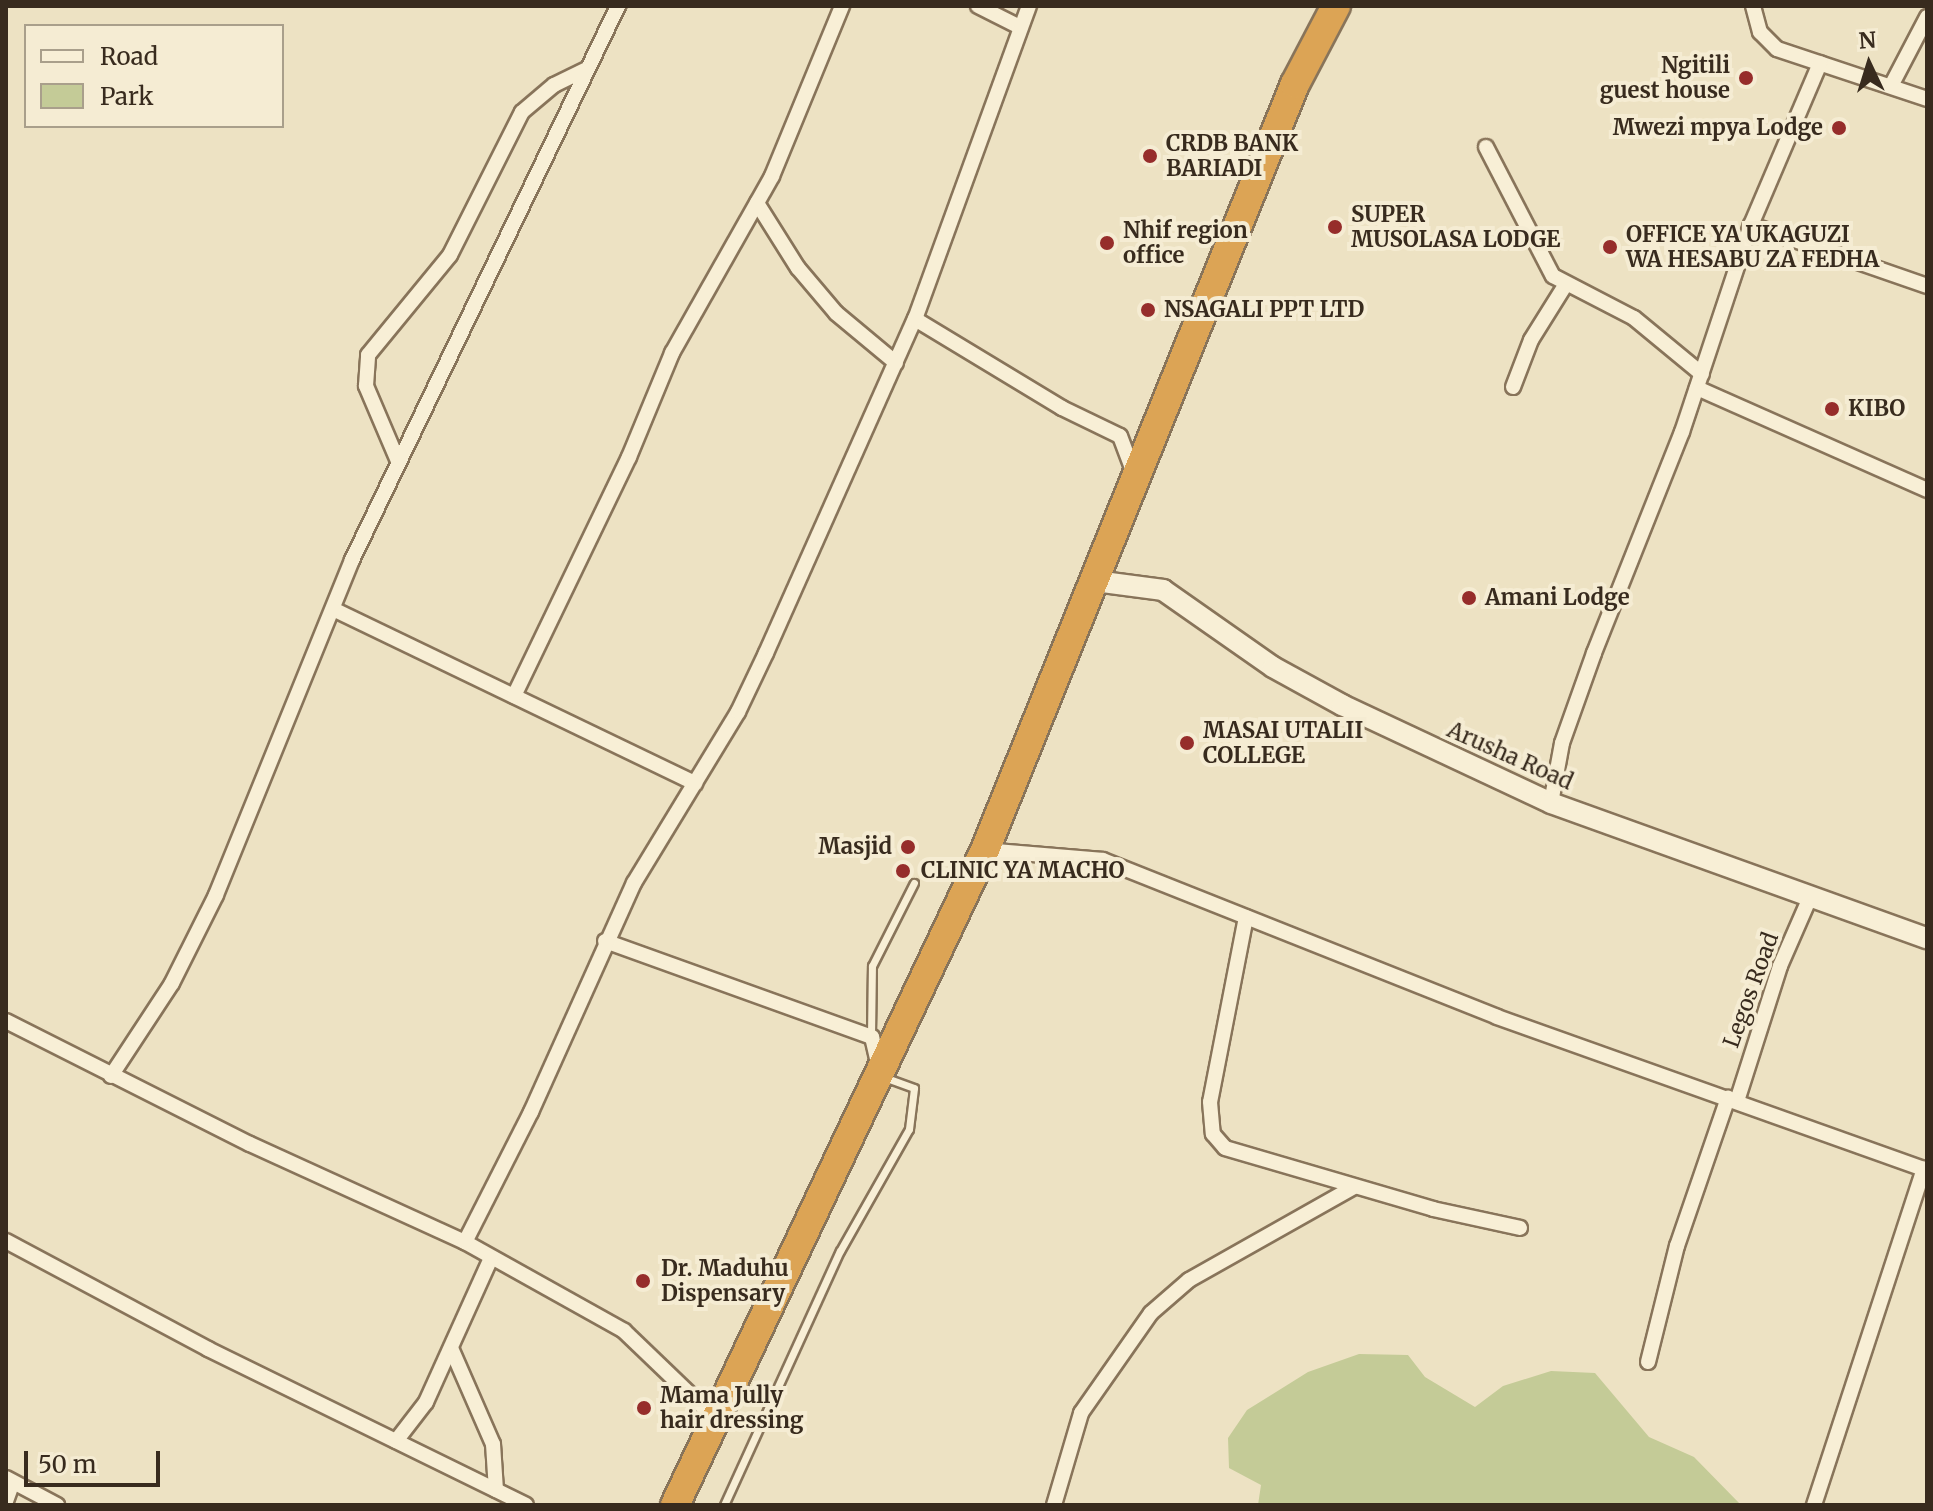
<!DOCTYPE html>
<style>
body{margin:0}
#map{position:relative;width:1933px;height:1511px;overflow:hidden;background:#ede2c3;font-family:Merriweather,serif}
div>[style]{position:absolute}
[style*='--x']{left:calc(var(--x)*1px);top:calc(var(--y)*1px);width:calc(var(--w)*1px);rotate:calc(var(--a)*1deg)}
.green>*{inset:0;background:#c4cb97}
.roads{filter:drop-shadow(2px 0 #88745a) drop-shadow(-2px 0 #88745a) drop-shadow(0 2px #88745a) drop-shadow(0 -2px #88745a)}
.lane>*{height:7px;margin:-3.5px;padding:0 3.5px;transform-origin:3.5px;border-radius:3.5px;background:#f8efd6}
.street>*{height:14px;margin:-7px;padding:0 7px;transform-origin:7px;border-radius:7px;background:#f8efd6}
.secondary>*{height:20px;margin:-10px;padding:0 10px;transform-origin:10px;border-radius:10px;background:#f8efd6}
.highway>*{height:28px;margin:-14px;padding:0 14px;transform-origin:14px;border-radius:14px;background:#dca455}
.dots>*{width:22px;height:22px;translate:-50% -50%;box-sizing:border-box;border:4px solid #f5ecd3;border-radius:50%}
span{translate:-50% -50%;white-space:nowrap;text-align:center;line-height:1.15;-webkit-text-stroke:8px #f5ecd3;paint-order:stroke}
.poi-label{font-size:22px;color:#382b1e;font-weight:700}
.right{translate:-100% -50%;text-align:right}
.left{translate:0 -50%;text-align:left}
.street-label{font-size:22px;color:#382b1e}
.frame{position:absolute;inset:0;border:8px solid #382b1e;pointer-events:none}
.legend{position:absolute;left:24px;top:24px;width:260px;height:104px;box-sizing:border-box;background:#f5ecd3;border:2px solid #a99f8b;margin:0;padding:10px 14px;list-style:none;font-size:24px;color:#382b1e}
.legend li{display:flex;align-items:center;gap:16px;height:40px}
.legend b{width:40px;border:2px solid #a99f8b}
.north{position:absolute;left:1829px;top:24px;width:80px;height:80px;-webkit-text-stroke:6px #f5ecd3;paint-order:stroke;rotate:356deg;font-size:22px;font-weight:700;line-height:32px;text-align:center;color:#382b1e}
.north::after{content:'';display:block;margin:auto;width:28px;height:36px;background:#382b1e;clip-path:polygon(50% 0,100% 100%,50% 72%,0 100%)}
.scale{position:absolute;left:24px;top:1451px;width:136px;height:36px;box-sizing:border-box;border:4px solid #382b1e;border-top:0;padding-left:10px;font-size:24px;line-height:28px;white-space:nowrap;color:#382b1e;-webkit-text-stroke:6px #f5ecd3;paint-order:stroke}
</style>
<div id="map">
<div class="green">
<i style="clip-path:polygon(1359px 1354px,1408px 1355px,1425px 1377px,1475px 1407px,1503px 1386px,1551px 1371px,1595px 1373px,1649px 1437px,1694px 1457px,1741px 1505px,1258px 1505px,1261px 1485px,1229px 1468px,1228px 1438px,1247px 1410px,1308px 1372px)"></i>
</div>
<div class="roads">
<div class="lane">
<i style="--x:871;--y:1035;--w:69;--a:-89.2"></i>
<i style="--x:872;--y:966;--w:93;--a:-63.2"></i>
<i style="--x:724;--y:1505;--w:279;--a:-65.5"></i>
<i style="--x:840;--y:1251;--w:140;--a:-60.5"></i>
<i style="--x:909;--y:1129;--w:41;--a:-83"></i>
<i style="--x:914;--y:1088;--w:33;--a:-160"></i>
</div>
<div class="street">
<i style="--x:978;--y:6;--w:47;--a:26.6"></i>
<i style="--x:1753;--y:6;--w:27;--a:75"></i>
<i style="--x:1760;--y:32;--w:24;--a:45"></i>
<i style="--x:1777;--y:49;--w:158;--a:18.4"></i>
<i style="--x:1891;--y:86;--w:78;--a:-62.4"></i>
<i style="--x:1486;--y:147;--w:145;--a:62.6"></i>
<i style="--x:1553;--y:276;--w:91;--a:27.4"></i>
<i style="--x:1634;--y:318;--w:88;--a:39.5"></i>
<i style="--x:757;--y:203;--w:77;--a:57.8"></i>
<i style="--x:798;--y:268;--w:59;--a:49.8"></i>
<i style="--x:836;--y:313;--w:78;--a:39.8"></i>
<i style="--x:1751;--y:225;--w:186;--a:19.1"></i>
<i style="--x:915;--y:319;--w:172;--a:31.2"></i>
<i style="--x:1062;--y:408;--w:64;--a:25.8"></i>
<i style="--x:1120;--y:436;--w:43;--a:69.4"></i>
<i style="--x:1513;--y:387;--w:50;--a:-69"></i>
<i style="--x:1531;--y:340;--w:66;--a:-58"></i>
<i style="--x:1697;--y:388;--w:252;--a:23.9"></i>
<i style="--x:398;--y:461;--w:82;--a:-113.1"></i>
<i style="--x:366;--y:386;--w:31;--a:-86"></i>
<i style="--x:368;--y:355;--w:129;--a:-50.6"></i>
<i style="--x:450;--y:255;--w:160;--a:-63.3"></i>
<i style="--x:522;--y:112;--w:42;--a:-40.2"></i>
<i style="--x:554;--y:85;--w:37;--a:-26"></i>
<i style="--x:333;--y:609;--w:402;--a:25.7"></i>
<i style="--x:514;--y:696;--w:265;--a:-64.3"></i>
<i style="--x:629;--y:457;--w:113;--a:-67.5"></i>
<i style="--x:672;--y:353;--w:203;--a:-60.5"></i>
<i style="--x:772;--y:176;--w:184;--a:-67.6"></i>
<i style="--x:1551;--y:803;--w:61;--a:-79.6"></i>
<i style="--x:1562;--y:743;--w:96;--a:-70.4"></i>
<i style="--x:1594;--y:653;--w:238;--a:-68.3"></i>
<i style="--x:1682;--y:432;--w:218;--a:-71.6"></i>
<i style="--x:1751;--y:225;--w:176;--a:-66.9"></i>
<i style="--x:985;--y:850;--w:118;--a:4.8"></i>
<i style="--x:1103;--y:860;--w:424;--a:21.7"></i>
<i style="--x:1497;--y:1017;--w:456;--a:19.6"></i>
<i style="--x:1246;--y:917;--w:188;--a:101"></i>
<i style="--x:1210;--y:1102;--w:32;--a:85"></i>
<i style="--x:1213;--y:1134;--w:18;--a:49"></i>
<i style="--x:1225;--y:1148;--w:217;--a:16.3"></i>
<i style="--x:1433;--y:1209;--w:89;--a:12.3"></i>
<i style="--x:605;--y:941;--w:284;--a:19.8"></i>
<i style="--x:872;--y:1037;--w:32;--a:77"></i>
<i style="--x:6;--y:1021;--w:273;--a:26.8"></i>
<i style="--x:250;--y:1144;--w:236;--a:24.5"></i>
<i style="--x:465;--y:1242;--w:182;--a:29.2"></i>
<i style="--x:624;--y:1331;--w:130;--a:43.8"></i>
<i style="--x:111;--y:1076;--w:111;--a:-56.7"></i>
<i style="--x:172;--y:983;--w:98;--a:-63.4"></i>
<i style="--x:216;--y:895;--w:362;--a:-67.9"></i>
<i style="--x:352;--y:560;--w:615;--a:-64.35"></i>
<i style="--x:1737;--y:1101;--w:142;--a:-72.3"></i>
<i style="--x:1780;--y:966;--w:77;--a:-66.4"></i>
<i style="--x:6;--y:1241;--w:229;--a:28.1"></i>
<i style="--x:208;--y:1349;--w:354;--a:26.1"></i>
<i style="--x:465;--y:1242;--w:146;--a:-63.1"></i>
<i style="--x:531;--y:1112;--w:251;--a:-65.8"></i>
<i style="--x:634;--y:883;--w:200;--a:-58.7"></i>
<i style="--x:738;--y:712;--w:65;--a:-64.6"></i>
<i style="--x:766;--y:653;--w:366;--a:-66"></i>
<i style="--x:915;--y:319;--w:333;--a:-70"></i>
<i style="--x:451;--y:1348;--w:105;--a:66.4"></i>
<i style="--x:493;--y:1444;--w:46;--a:86.3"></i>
<i style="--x:1648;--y:1362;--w:120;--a:-76"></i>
<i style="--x:1677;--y:1246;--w:157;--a:-71"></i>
<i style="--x:396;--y:1441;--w:49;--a:-52.4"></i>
<i style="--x:426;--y:1402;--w:158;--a:-65.7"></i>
<i style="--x:6;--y:1478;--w:58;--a:27.9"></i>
<i style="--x:6;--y:1501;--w:20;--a:-70"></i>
<i style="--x:1054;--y:1505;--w:96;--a:-73.6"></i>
<i style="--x:1081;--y:1413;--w:122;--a:-55"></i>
<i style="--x:1151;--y:1313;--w:50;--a:-41"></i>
<i style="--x:1189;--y:1280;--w:189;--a:-29.4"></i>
<i style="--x:1814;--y:1505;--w:354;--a:-71.9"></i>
</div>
<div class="secondary">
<i style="--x:1095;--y:581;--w:69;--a:7.5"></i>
<i style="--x:1163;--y:590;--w:134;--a:35"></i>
<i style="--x:1273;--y:667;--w:79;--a:28.8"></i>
<i style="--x:1342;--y:705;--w:231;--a:25.1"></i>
<i style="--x:1551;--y:803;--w:400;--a:19.8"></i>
</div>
<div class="highway">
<i style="--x:675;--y:1505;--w:725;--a:-64.67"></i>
<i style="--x:985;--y:850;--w:826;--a:-67.97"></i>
<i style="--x:1295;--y:84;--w:88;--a:-62.3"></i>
</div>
</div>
<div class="dots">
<i style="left:1746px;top:78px;background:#962d2b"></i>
<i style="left:1839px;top:128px;background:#962d2b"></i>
<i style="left:1150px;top:156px;background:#962d2b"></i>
<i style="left:1335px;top:227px;background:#962d2b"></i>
<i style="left:1107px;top:243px;background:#962d2b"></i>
<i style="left:1610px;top:247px;background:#962d2b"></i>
<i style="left:1148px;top:310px;background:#962d2b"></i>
<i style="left:1832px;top:409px;background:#962d2b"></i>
<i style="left:1469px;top:598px;background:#962d2b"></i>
<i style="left:1187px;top:743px;background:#962d2b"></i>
<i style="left:908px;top:847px;background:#962d2b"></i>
<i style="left:903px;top:871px;background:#962d2b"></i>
<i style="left:643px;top:1281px;background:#962d2b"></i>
<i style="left:644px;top:1408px;background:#962d2b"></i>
</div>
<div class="poi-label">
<span class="right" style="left:1730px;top:78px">Ngitili<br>guest house</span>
<span class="right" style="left:1823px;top:128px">Mwezi mpya Lodge</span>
<span class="left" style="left:1166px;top:156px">CRDB BANK<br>BARIADI</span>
<span class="left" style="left:1351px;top:227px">SUPER<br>MUSOLASA LODGE</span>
<span class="left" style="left:1123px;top:243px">Nhif region<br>office</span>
<span class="left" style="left:1626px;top:247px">OFFICE YA UKAGUZI<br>WA HESABU ZA FEDHA</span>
<span class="left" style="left:1164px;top:310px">NSAGALI PPT LTD</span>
<span class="left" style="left:1848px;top:409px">KIBO</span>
<span class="left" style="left:1485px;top:598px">Amani Lodge</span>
<span class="left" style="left:1203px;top:743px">MASAI UTALII<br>COLLEGE</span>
<span class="right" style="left:892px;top:847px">Masjid</span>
<span class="left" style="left:921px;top:871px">CLINIC YA MACHO</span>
<span class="left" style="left:661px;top:1281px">Dr. Maduhu<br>Dispensary</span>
<span class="left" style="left:660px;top:1408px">Mama Jully<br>hair dressing</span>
</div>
<div class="street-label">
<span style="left:1510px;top:756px;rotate:24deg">Arusha Road</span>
<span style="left:1751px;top:990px;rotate:-70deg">Legos Road</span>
</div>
<div class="frame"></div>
<ul class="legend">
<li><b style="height:10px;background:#f8efd6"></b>Road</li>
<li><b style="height:22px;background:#c4cb97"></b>Park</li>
</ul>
<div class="north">N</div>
<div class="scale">50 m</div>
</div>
